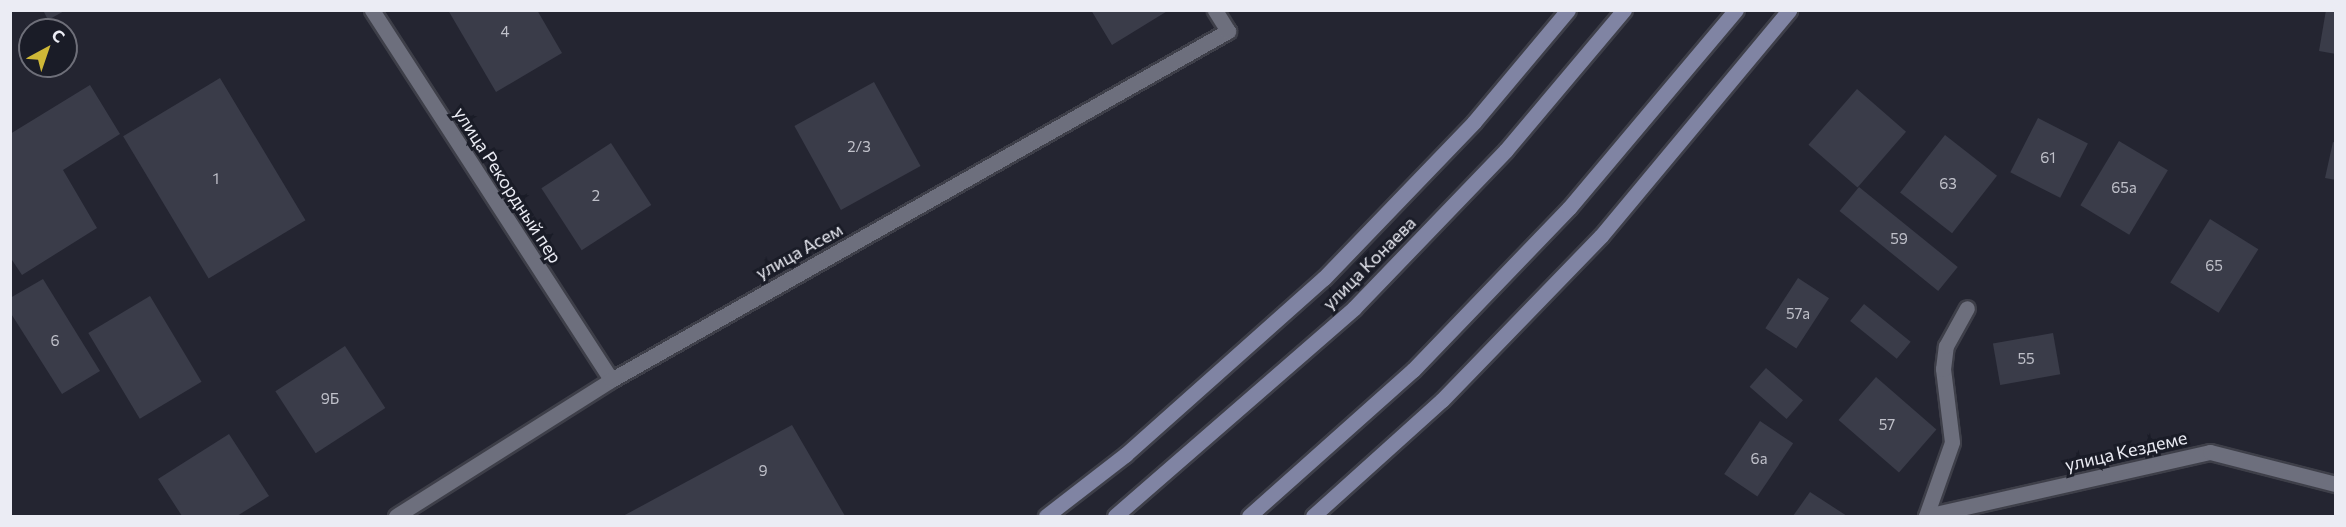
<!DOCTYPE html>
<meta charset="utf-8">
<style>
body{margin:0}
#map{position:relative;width:2346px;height:527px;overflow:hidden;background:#242531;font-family:Commissioner,sans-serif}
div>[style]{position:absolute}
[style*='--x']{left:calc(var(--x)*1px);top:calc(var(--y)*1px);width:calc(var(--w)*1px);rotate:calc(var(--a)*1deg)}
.building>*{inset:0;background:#3a3c49;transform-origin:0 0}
.roads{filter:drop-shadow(2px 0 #3e3f49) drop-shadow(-2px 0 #3e3f49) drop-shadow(0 2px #3e3f49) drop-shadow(0 -2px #3e3f49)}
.lane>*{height:15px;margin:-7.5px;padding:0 7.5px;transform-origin:7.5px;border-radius:7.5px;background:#6d6f7d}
.street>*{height:15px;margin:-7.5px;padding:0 7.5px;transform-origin:7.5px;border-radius:7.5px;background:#6d6f7d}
.secondary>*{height:15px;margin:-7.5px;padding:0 7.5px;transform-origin:7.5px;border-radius:7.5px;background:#8084a3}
span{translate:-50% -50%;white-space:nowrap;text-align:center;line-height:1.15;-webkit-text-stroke:6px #1a1c27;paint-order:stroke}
.number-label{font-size:15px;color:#bfc0c9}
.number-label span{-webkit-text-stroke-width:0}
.street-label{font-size:18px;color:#ebecf4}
.frame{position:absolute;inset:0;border:12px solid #ebecf4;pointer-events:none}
.north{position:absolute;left:18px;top:18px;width:60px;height:60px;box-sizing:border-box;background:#1a1c27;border:2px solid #6e6f79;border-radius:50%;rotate:40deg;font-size:16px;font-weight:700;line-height:24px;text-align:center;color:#ebecf4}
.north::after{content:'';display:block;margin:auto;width:21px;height:27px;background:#cfb837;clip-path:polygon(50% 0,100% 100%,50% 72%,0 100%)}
</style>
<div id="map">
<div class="building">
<i style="clip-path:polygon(43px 10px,66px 10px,48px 20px)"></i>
<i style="clip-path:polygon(448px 10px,537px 10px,562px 53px,496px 92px)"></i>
<i style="clip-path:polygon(1091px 10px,1169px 10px,1112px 45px)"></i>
<i style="clip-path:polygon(2326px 10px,2336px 10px,2336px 54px,2319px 51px)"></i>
<i style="left:220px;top:78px;width:166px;height:113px;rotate:59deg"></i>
<i style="left:874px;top:82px;width:96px;height:91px;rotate:61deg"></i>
<i style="clip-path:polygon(90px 85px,120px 134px,63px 170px,97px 228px,22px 275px,10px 257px,10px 134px)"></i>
<i style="left:1857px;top:89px;width:65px;height:74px;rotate:41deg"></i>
<i style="left:2038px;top:118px;width:56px;height:61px;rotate:27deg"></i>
<i style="left:1945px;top:135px;width:66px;height:73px;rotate:38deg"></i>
<i style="left:2119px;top:141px;width:57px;height:75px;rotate:31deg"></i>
<i style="clip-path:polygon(2333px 142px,2336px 143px,2336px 180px,2325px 178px)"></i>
<i style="left:611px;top:143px;width:74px;height:83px;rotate:57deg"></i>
<i style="left:1859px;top:187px;width:127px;height:31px;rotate:39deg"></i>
<i style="left:2210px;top:219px;width:57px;height:75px;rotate:32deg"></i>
<i style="left:1798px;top:278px;width:37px;height:60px;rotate:33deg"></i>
<i style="clip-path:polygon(43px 279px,100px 371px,62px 394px,10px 312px,10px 298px)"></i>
<i style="left:150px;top:296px;width:100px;height:72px;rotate:59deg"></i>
<i style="left:1864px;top:304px;width:60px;height:22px;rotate:39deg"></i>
<i style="left:2053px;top:333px;width:42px;height:61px;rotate:80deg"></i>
<i style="left:345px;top:346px;width:74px;height:83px;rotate:57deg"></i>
<i style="left:1766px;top:368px;width:49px;height:25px;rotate:41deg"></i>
<i style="left:1876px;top:377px;width:80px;height:57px;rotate:41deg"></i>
<i style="left:1760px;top:421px;width:40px;height:64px;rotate:34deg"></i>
<i style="clip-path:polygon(792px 425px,845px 516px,623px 516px)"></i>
<i style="clip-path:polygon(229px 434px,269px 496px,237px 516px,182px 516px,158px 479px)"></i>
<i style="clip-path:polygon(1810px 492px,1847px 516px,1793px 516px)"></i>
</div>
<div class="roads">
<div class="lane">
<i style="--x:1926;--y:516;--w:78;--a:-70.6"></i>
<i style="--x:1952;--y:442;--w:74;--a:-97"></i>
<i style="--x:1943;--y:369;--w:23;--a:-83"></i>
<i style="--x:1946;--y:346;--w:43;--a:-61.1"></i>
</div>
<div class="street">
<i style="--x:372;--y:10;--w:440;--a:57.1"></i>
<i style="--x:396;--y:516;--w:254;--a:-32.3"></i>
<i style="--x:611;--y:380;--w:709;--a:-29.49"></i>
<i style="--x:1228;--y:31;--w:25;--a:-122"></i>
<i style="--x:1926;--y:516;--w:291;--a:-12.7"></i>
<i style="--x:2210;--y:452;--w:130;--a:14.3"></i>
</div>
<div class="secondary">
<i style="--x:1046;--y:516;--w:100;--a:-37.7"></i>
<i style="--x:1125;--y:455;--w:266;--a:-41.7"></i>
<i style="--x:1324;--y:278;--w:216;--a:-46.1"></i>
<i style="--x:1474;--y:122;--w:146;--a:-50"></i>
<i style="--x:1115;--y:516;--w:317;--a:-41"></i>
<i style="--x:1354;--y:308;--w:219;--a:-46.1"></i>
<i style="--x:1506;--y:150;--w:183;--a:-49.9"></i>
<i style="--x:1249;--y:516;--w:220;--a:-41.7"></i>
<i style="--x:1413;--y:370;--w:225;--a:-46.1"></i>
<i style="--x:1569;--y:208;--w:259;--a:-49.9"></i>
<i style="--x:1313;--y:516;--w:173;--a:-42"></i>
<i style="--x:1442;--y:400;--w:228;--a:-45.9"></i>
<i style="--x:1601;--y:236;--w:294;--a:-50.2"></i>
</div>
</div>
<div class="number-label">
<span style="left:505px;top:32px">4</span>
<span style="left:859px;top:147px">2/3</span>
<span style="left:2048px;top:158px">61</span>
<span style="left:216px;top:179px">1</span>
<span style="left:1948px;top:184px">63</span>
<span style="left:2124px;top:188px">65а</span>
<span style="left:596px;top:196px">2</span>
<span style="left:1899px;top:239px">59</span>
<span style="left:2214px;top:266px">65</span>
<span style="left:1798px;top:314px">57а</span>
<span style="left:55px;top:341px">6</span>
<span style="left:2026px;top:359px">55</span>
<span style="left:330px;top:399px">9Б</span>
<span style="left:1887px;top:425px">57</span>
<span style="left:1759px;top:459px">6а</span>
<span style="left:763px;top:471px">9</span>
</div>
<div class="street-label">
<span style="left:508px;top:185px;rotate:57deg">улица Рекордный пер</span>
<span style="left:799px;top:251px;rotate:-29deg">улица Асем</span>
<span style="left:1369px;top:263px;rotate:-45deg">улица Конаева</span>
<span style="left:2126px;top:451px;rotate:-13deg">улица Кездеме</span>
</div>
<div class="frame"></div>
<div class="north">С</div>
</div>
